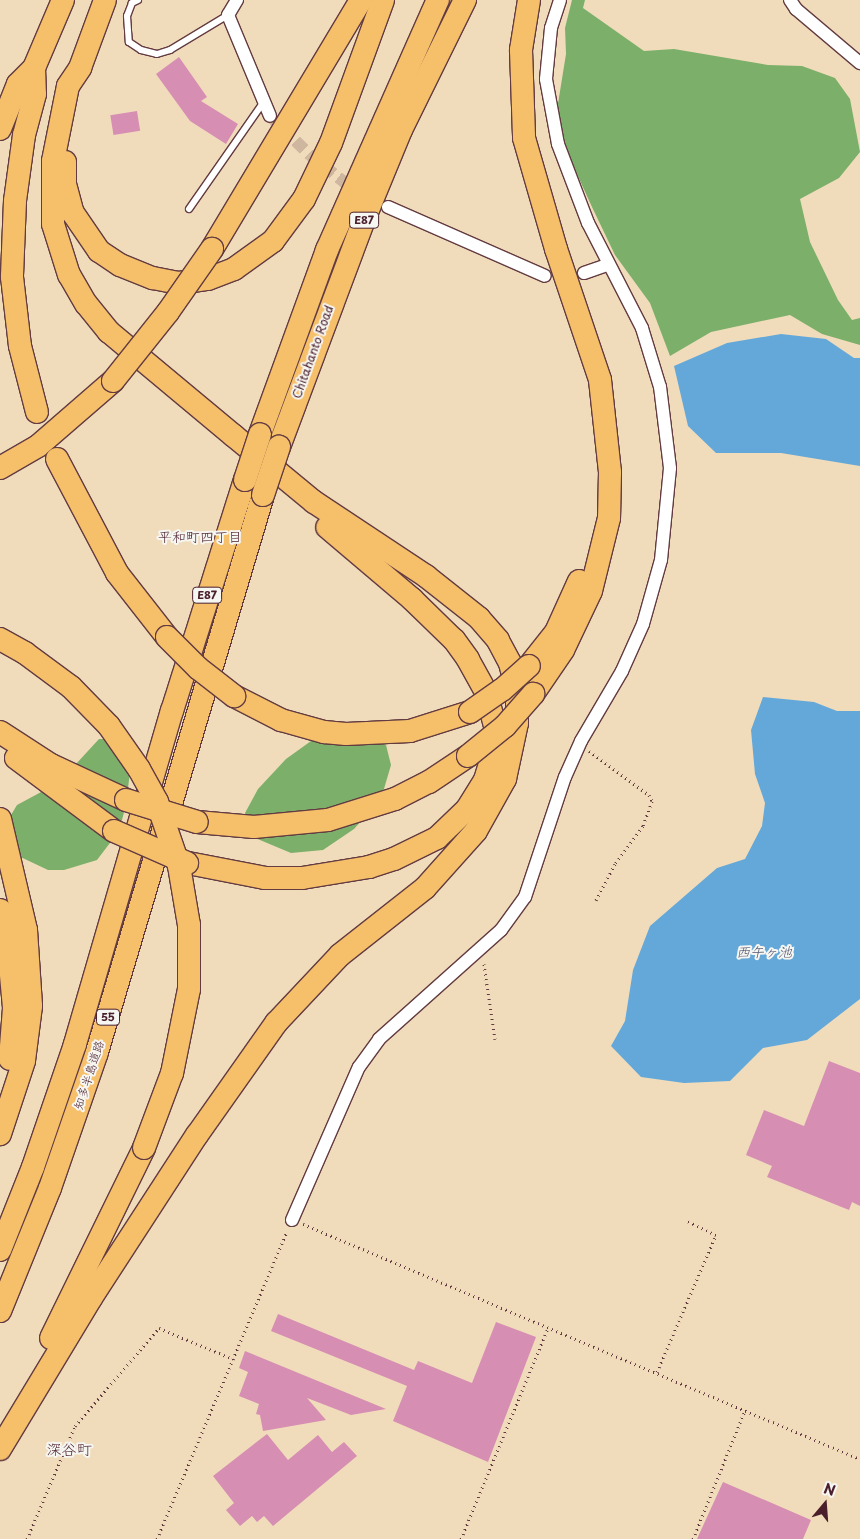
<!DOCTYPE html>
<meta charset="utf-8">
<style>
body{margin:0}
#map{position:relative;width:860px;height:1539px;overflow:hidden;background:#f0dcbb;font-family:"Playpen Sans","Klee One",sans-serif}
div>[style]{position:absolute}
[style*='--x']{left:calc(var(--x)*1px);top:calc(var(--y)*1px);width:calc(var(--w)*1px);rotate:calc(var(--a)*1deg)}
.forest>*{inset:0;background:#7caf6a}
.water>*{inset:0;background:#64a8d9}
.building>*{inset:0;background:#d78eb3;transform-origin:0 0}
.street-tunnel>*{height:12px;margin-top:-6px;transform-origin:0;background:repeating-linear-gradient(90deg,#cfb69e 0 12px,transparent 0 18px)}
.path>*{height:3px;margin-top:-1.5px;transform-origin:0;background:repeating-linear-gradient(90deg,#633b41 0 1px,transparent 0 5px)}
.roads{filter:drop-shadow(1px 0 #633b41) drop-shadow(-1px 0 #633b41) drop-shadow(0 1px #633b41) drop-shadow(0 -1px #633b41)}
.lane>*{height:6px;margin:-3px;padding:0 3px;transform-origin:3px;border-radius:3px;background:#fff}
.street>*{height:12px;margin:-6px;padding:0 6px;transform-origin:6px;border-radius:6px;background:#fff}
.highway>*{height:22px;margin:-11px;padding:0 11px;transform-origin:11px;border-radius:11px;background:#f6c06b}
.bridges{filter:drop-shadow(1px 0 #633b41) drop-shadow(-1px 0 #633b41) drop-shadow(0 1px #633b41) drop-shadow(0 -1px #633b41)}
.highway-bridge>*{height:22px;margin:-11px;padding:0 11px;transform-origin:11px;border-radius:11px;background:#f6c06b}
span{translate:-50% -50%;white-space:nowrap;text-align:center;line-height:1.15;-webkit-text-stroke:4px #f6f6f2;paint-order:stroke}
.shield-label span{padding:1px 4px;background:#f6f6f2;border:1px solid;border-radius:4px;-webkit-text-stroke-width:0}
.shield-label{font-size:11px;color:#4a1f2b;font-weight:700}
.street-label{font-size:12px;color:#4a1f2b}
.neighbourhood-label{font-size:14px;color:#4a1f2b}
.water-label{font-size:14px;color:#545671;font-style:italic}
.quarter-label{font-size:15px;color:#4a1f2b}
.north{position:absolute;left:800px;top:1479px;width:50px;height:50px;-webkit-text-stroke:4px #f6f6f2;paint-order:stroke;rotate:18deg;font-size:14px;font-weight:700;line-height:20px;text-align:center;color:#4a1f2b}
.north::after{content:'';display:block;margin:auto;width:18px;height:22px;background:#4a1f2b;clip-path:polygon(50% 0,100% 100%,50% 72%,0 100%)}
</style>
<div id="map">
<div class="forest">
<i style="clip-path:polygon(572px 0,585px 0,583px 8px,644px 51px,674px 49px,768px 65px,802px 66px,835px 78px,850px 99px,860px 152px,839px 178px,800px 199px,810px 242px,838px 300px,852px 320px,860px 318px,860px 345px,822px 334px,790px 315px,711px 332px,670px 356px,650px 303px,615px 255px,592px 207px,571px 161px,556px 116px,566px 54px,565px 28px)"></i>
<i style="clip-path:polygon(353px 732px,386px 745px,391px 765px,381px 799px,354px 829px,323px 850px,291px 853px,248px 835px,245px 813px,258px 789px,286px 759px,318px 736px)"></i>
<i style="clip-path:polygon(99px 739px,119px 739px,132px 755px,126px 805px,119px 831px,97px 860px,64px 870px,48px 870px,10px 852px,5px 825px,17px 805px,43px 791px,76px 764px)"></i>
</div>
<div class="water">
<i style="clip-path:polygon(781px 334px,826px 339px,854px 358px,860px 358px,860px 466px,781px 453px,716px 453px,688px 426px,674px 366px,727px 343px)"></i>
<i style="clip-path:polygon(763px 697px,814px 702px,837px 711px,860px 711px,860px 999px,807px 1040px,763px 1048px,730px 1081px,684px 1083px,641px 1077px,611px 1046px,625px 1021px,633px 970px,650px 926px,717px 868px,745px 859px,762px 826px,765px 803px,755px 774px,751px 730px)"></i>
</div>
<div class="building">
<i style="clip-path:polygon(179px 57px,207px 97px,201px 101px,238px 124px,226px 144px,190px 121px,156px 74px)"></i>
<i style="left:137px;top:111px;width:20px;height:27px;rotate:81deg"></i>
<i style="clip-path:polygon(829px 1061px,860px 1073px,860px 1206px,852px 1202px,849px 1210px,767px 1177px,772px 1166px,746px 1155px,764px 1110px,804px 1126px)"></i>
<i style="clip-path:polygon(278px 1314px,414px 1370px,418px 1361px,472px 1383px,496px 1322px,536px 1337px,488px 1462px,393px 1421px,407px 1386px,271px 1331px)"></i>
<i style="clip-path:polygon(245px 1351px,386px 1409px,351px 1415px,307px 1398px,326px 1420px,263px 1431px,260px 1415px,256px 1414px,259px 1404px,239px 1396px,248px 1372px,239px 1368px)"></i>
<i style="clip-path:polygon(267px 1434px,288px 1460px,318px 1435px,332px 1452px,344px 1442px,357px 1456px,273px 1526px,264px 1516px,257px 1522px,252px 1516px,240px 1526px,226px 1510px,234px 1503px,213px 1476px)"></i>
<i style="clip-path:polygon(723px 1482px,811px 1520px,803px 1539px,697px 1539px)"></i>
</div>
<div class="street-tunnel">
<i style="--x:270;--y:116;--w:56;--a:44.3"></i>
<i style="--x:310;--y:155;--w:61;--a:38.4"></i>
</div>
<div class="path">
<i style="--x:589;--y:751;--w:74;--a:36.3"></i>
<i style="--x:649;--y:795;--w:7;--a:63"></i>
<i style="--x:652;--y:801;--w:27;--a:110"></i>
<i style="--x:643;--y:826;--w:47;--a:126.4"></i>
<i style="--x:615;--y:864;--w:41;--a:117.8"></i>
<i style="--x:484;--y:964;--w:76;--a:81.7"></i>
<i style="--x:303;--y:1224;--w:605;--a:22.88"></i>
<i style="--x:657;--y:1372;--w:149;--a:-66.7"></i>
<i style="--x:716;--y:1235;--w:34;--a:-154"></i>
<i style="--x:27;--y:1539;--w:123;--a:-67"></i>
<i style="--x:75;--y:1426;--w:129;--a:-49.4"></i>
<i style="--x:159;--y:1328;--w:80;--a:22.7"></i>
<i style="--x:157;--y:1539;--w:334;--a:-67.1"></i>
<i style="--x:461;--y:1539;--w:228;--a:-67.6"></i>
<i style="--x:693;--y:1539;--w:139;--a:-68"></i>
</div>
<div class="roads">
<div class="lane">
<i style="--x:138;--y:0;--w:7;--a:153"></i>
<i style="--x:132;--y:3;--w:14;--a:111"></i>
<i style="--x:127;--y:16;--w:26;--a:86"></i>
<i style="--x:129;--y:42;--w:14;--a:34"></i>
<i style="--x:141;--y:50;--w:16;--a:14"></i>
<i style="--x:157;--y:54;--w:14;--a:-17"></i>
<i style="--x:170;--y:50;--w:68;--a:-31.1"></i>
<i style="--x:189;--y:209;--w:129;--a:-55.1"></i>
</div>
<div class="street">
<i style="--x:237;--y:0;--w:17;--a:121"></i>
<i style="--x:228;--y:15;--w:109;--a:67.4"></i>
<i style="--x:790;--y:0;--w:11;--a:56"></i>
<i style="--x:796;--y:9;--w:84;--a:40.2"></i>
<i style="--x:388;--y:207;--w:171;--a:23.7"></i>
<i style="--x:584;--y:273;--w:24;--a:-19"></i>
<i style="--x:292;--y:1220;--w:167;--a:-66.4"></i>
<i style="--x:359;--y:1067;--w:34;--a:-54"></i>
<i style="--x:379;--y:1039;--w:164;--a:-41.8"></i>
<i style="--x:501;--y:930;--w:41;--a:-54"></i>
<i style="--x:525;--y:897;--w:126;--a:-71.6"></i>
<i style="--x:565;--y:777;--w:39;--a:-66"></i>
<i style="--x:581;--y:741;--w:81;--a:-59.6"></i>
<i style="--x:622;--y:671;--w:51;--a:-65.9"></i>
<i style="--x:643;--y:624;--w:66;--a:-74.3"></i>
<i style="--x:661;--y:560;--w:92;--a:-84.4"></i>
<i style="--x:670;--y:468;--w:82;--a:-97"></i>
<i style="--x:660;--y:387;--w:62;--a:-107"></i>
<i style="--x:642;--y:328;--w:118;--a:-117.2"></i>
<i style="--x:588;--y:223;--w:85;--a:-110.8"></i>
<i style="--x:558;--y:144;--w:66;--a:-100.5"></i>
<i style="--x:546;--y:79;--w:51;--a:-84.4"></i>
<i style="--x:551;--y:28;--w:29;--a:-72"></i>
</div>
<div class="highway">
<i style="--x:529;--y:0;--w:51;--a:99.1"></i>
<i style="--x:521;--y:50;--w:88;--a:88"></i>
<i style="--x:524;--y:138;--w:116;--a:73.9"></i>
<i style="--x:556;--y:249;--w:138;--a:71.4"></i>
<i style="--x:600;--y:380;--w:93;--a:83.8"></i>
<i style="--x:610;--y:472;--w:46;--a:91.2"></i>
<i style="--x:609;--y:518;--w:75;--a:103.9"></i>
<i style="--x:591;--y:591;--w:65;--a:115.4"></i>
<i style="--x:563;--y:650;--w:53;--a:124.3"></i>
<i style="--x:34;--y:68;--w:26;--a:88"></i>
<i style="--x:35;--y:94;--w:42;--a:105"></i>
<i style="--x:24;--y:135;--w:67;--a:97.8"></i>
<i style="--x:15;--y:201;--w:76;--a:92.3"></i>
<i style="--x:12;--y:277;--w:69;--a:83.4"></i>
<i style="--x:20;--y:346;--w:68;--a:75.6"></i>
<i style="--x:0;--y:129;--w:48;--a:-68.2"></i>
<i style="--x:18;--y:84;--w:23;--a:-45"></i>
<i style="--x:34;--y:68;--w:74;--a:-66.9"></i>
<i style="--x:65;--y:162;--w:22;--a:90"></i>
<i style="--x:65;--y:184;--w:30;--a:75"></i>
<i style="--x:73;--y:213;--w:46;--a:55.6"></i>
<i style="--x:99;--y:251;--w:25;--a:34"></i>
<i style="--x:120;--y:265;--w:35;--a:22"></i>
<i style="--x:153;--y:278;--w:26;--a:11"></i>
<i style="--x:179;--y:283;--w:29;--a:-8"></i>
<i style="--x:208;--y:279;--w:28;--a:-21"></i>
<i style="--x:234;--y:269;--w:48;--a:-35.7"></i>
<i style="--x:273;--y:241;--w:52;--a:-53.6"></i>
<i style="--x:304;--y:199;--w:62;--a:-64.3"></i>
<i style="--x:331;--y:143;--w:152;--a:-70"></i>
<i style="--x:212;--y:249;--w:290;--a:-59.1"></i>
<i style="--x:260;--y:434;--w:196;--a:-70"></i>
<i style="--x:327;--y:250;--w:274;--a:-66.1"></i>
<i style="--x:279;--y:447;--w:240;--a:-69.5"></i>
<i style="--x:363;--y:222;--w:100;--a:-67.6"></i>
<i style="--x:401;--y:130;--w:145;--a:-63.8"></i>
<i style="--x:57;--y:459;--w:129;--a:62.2"></i>
<i style="--x:117;--y:573;--w:81;--a:52"></i>
<i style="--x:0;--y:468;--w:44;--a:-30.1"></i>
<i style="--x:38;--y:446;--w:99;--a:-40.9"></i>
<i style="--x:529;--y:666;--w:43;--a:-51.5"></i>
<i style="--x:556;--y:632;--w:56;--a:-65.7"></i>
<i style="--x:234;--y:696;--w:53;--a:27.1"></i>
<i style="--x:281;--y:720;--w:45;--a:15.6"></i>
<i style="--x:324;--y:732;--w:22;--a:5"></i>
<i style="--x:346;--y:734;--w:64;--a:-2.7"></i>
<i style="--x:410;--y:731;--w:63;--a:-17.6"></i>
<i style="--x:0;--y:732;--w:61;--a:32.9"></i>
<i style="--x:51;--y:765;--w:83;--a:25"></i>
<i style="--x:16;--y:758;--w:122;--a:36.7"></i>
<i style="--x:0;--y:819;--w:114;--a:76.8"></i>
<i style="--x:26;--y:930;--w:76;--a:86.2"></i>
<i style="--x:31;--y:1006;--w:55;--a:97.3"></i>
<i style="--x:24;--y:1061;--w:77;--a:108.2"></i>
<i style="--x:197;--y:822;--w:57;--a:5"></i>
<i style="--x:254;--y:827;--w:74;--a:-5.4"></i>
<i style="--x:328;--y:820;--w:70;--a:-17.4"></i>
<i style="--x:395;--y:799;--w:38;--a:-27"></i>
<i style="--x:429;--y:782;--w:47;--a:-33.7"></i>
<i style="--x:188;--y:863;--w:78;--a:11"></i>
<i style="--x:265;--y:878;--w:37;--a:0"></i>
<i style="--x:302;--y:878;--w:68;--a:-9.3"></i>
<i style="--x:369;--y:867;--w:26;--a:-18"></i>
<i style="--x:394;--y:859;--w:48;--a:-26"></i>
<i style="--x:437;--y:838;--w:42;--a:-44"></i>
<i style="--x:467;--y:809;--w:34;--a:-58"></i>
<i style="--x:485;--y:780;--w:34;--a:-73"></i>
<i style="--x:495;--y:747;--w:21;--a:-90"></i>
<i style="--x:495;--y:726;--w:35;--a:-105"></i>
<i style="--x:486;--y:692;--w:38;--a:-119"></i>
<i style="--x:468;--y:659;--w:24;--a:-126"></i>
<i style="--x:454;--y:640;--w:59;--a:-135.7"></i>
<i style="--x:412;--y:599;--w:111;--a:-139.7"></i>
<i style="--x:0;--y:910;--w:34;--a:76"></i>
<i style="--x:8;--y:943;--w:65;--a:84.7"></i>
<i style="--x:14;--y:1008;--w:51;--a:94.5"></i>
<i style="--x:0;--y:1250;--w:89;--a:-68.3"></i>
<i style="--x:33;--y:1167;--w:130;--a:-71.1"></i>
<i style="--x:75;--y:1044;--w:347;--a:-73.8"></i>
<i style="--x:172;--y:711;--w:242;--a:-72.5"></i>
<i style="--x:0;--y:1311;--w:133;--a:-67.9"></i>
<i style="--x:50;--y:1188;--w:144;--a:-70.9"></i>
<i style="--x:97;--y:1052;--w:581;--a:-73.4"></i>
<i style="--x:51;--y:1338;--w:212;--a:-63.9"></i>
<i style="--x:0;--y:1449;--w:176;--a:-58.9"></i>
<i style="--x:91;--y:1298;--w:194;--a:-57"></i>
<i style="--x:197;--y:1135;--w:137;--a:-54.8"></i>
<i style="--x:276;--y:1023;--w:93;--a:-46.7"></i>
<i style="--x:340;--y:955;--w:108;--a:-38.2"></i>
<i style="--x:425;--y:888;--w:76;--a:-48.2"></i>
<i style="--x:476;--y:831;--w:60;--a:-60.9"></i>
<i style="--x:505;--y:779;--w:57;--a:-77.9"></i>
<i style="--x:517;--y:723;--w:32;--a:-90"></i>
<i style="--x:517;--y:691;--w:29;--a:-104"></i>
<i style="--x:510;--y:663;--w:26;--a:-118"></i>
<i style="--x:498;--y:640;--w:29;--a:-131"></i>
<i style="--x:479;--y:618;--w:68;--a:-141.6"></i>
<i style="--x:426;--y:576;--w:134;--a:-146.5"></i>
<i style="--x:314;--y:502;--w:104;--a:-140.5"></i>
<i style="--x:234;--y:436;--w:163;--a:-140.2"></i>
<i style="--x:109;--y:332;--w:36;--a:-129"></i>
<i style="--x:86;--y:304;--w:34;--a:-120"></i>
<i style="--x:69;--y:275;--w:53;--a:-107.4"></i>
<i style="--x:53;--y:224;--w:63;--a:-90"></i>
<i style="--x:53;--y:161;--w:76;--a:-78.7"></i>
<i style="--x:68;--y:86;--w:22;--a:-56"></i>
<i style="--x:80;--y:68;--w:72;--a:-69.8"></i>
</div>
</div>
<div class="bridges">
<div class="highway-bridge">
<i style="--x:113;--y:381;--w:88;--a:-51.4"></i>
<i style="--x:168;--y:312;--w:77;--a:-55.1"></i>
<i style="--x:245;--y:480;--w:48;--a:-71.9"></i>
<i style="--x:263;--y:495;--w:51;--a:-71.6"></i>
<i style="--x:167;--y:637;--w:44;--a:45"></i>
<i style="--x:198;--y:668;--w:46;--a:37.9"></i>
<i style="--x:0;--y:639;--w:29;--a:29"></i>
<i style="--x:25;--y:653;--w:57;--a:36.5"></i>
<i style="--x:71;--y:687;--w:54;--a:45.7"></i>
<i style="--x:109;--y:726;--w:52;--a:55.1"></i>
<i style="--x:139;--y:769;--w:38;--a:61"></i>
<i style="--x:157;--y:802;--w:68;--a:71"></i>
<i style="--x:179;--y:866;--w:60;--a:80.4"></i>
<i style="--x:189;--y:925;--w:64;--a:90"></i>
<i style="--x:189;--y:989;--w:86;--a:101.4"></i>
<i style="--x:172;--y:1073;--w:80;--a:110.5"></i>
<i style="--x:470;--y:712;--w:39;--a:-35"></i>
<i style="--x:502;--y:690;--w:36;--a:-42"></i>
<i style="--x:468;--y:756;--w:48;--a:-39"></i>
<i style="--x:505;--y:726;--w:43;--a:-48.8"></i>
<i style="--x:126;--y:800;--w:74;--a:17.2"></i>
<i style="--x:114;--y:831;--w:80;--a:23.7"></i>
</div>
</div>
<div class="shield-label">
<span style="left:364px;top:220px">E87</span>
<span style="left:207px;top:595px">E87</span>
<span style="left:108px;top:1017px">55</span>
</div>
<div class="street-label">
<span style="left:313px;top:352px;rotate:-70deg">Chitahanto Road</span>
<span style="left:89px;top:1075px;rotate:-72deg">知多半島道路</span>
</div>
<div class="neighbourhood-label">
<span style="left:200px;top:537px">平和町四丁目</span>
</div>
<div class="water-label">
<span style="left:764px;top:952px">西午ヶ池</span>
</div>
<div class="quarter-label">
<span style="left:69px;top:1449px">深谷町</span>
</div>
<div class="north">N</div>
</div>
